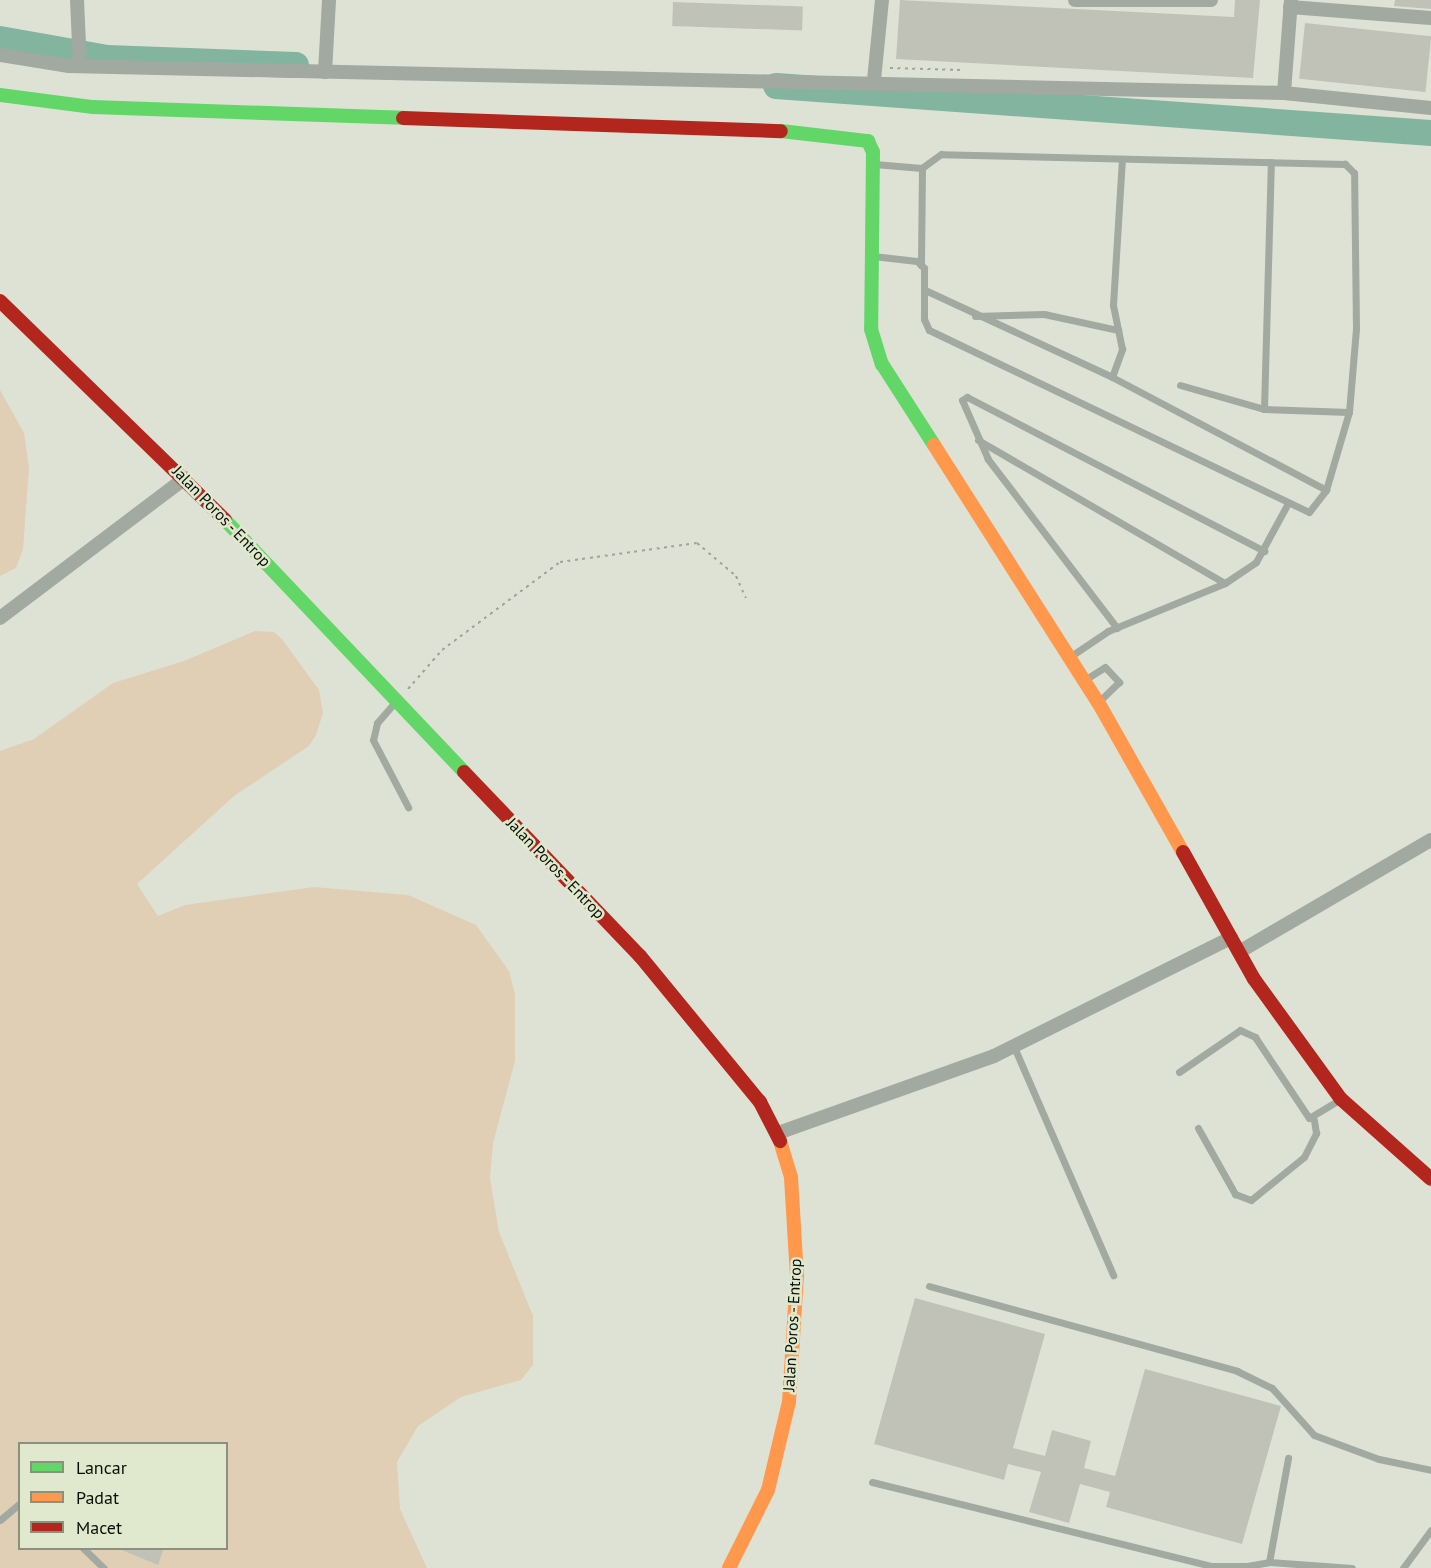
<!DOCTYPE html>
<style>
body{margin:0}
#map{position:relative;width:1431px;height:1568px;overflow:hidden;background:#dee2d4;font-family:"PT Sans",sans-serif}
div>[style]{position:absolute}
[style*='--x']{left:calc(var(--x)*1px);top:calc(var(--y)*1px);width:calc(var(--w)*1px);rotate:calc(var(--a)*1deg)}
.green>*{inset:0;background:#e0cfb4}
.river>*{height:26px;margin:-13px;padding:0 13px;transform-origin:13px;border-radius:13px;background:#82b4a0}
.building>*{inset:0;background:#c1c2b7;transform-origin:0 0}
.path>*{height:2px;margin-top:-1px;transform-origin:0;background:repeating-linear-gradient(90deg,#9ea39b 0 3px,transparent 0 7.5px)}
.lane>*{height:7px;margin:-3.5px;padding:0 3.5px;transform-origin:3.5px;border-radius:3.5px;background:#a2a9a1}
.street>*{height:14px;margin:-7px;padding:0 7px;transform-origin:7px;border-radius:7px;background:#a2a9a1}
.fast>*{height:14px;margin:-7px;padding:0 7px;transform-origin:7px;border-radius:7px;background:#63d668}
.slow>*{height:14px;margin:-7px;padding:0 7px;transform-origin:7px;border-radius:7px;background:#ff974d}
.jam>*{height:14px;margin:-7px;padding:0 7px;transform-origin:7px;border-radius:7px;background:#b3261e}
span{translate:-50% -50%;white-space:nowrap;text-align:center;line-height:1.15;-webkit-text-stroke:5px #e0e8ce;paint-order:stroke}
.street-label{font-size:16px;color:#0b0e06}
.legend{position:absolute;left:18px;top:1442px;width:210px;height:108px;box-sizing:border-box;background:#e0e8ce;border:2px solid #8b917e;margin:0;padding:8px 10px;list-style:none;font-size:18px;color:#0b0e06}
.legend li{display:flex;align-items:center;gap:12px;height:30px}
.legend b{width:30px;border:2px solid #8b917e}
</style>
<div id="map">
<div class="green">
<i style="clip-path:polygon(0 390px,24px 433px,29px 468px,23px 549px,16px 568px,0 576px)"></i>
<i style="clip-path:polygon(evenodd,255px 631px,274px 632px,282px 639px,319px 690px,323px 713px,316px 735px,309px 746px,234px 796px,137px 884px,158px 916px,185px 905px,314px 887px,408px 895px,476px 925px,509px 971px,515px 994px,515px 1061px,493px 1143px,490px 1178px,499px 1232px,533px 1316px,533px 1365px,521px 1380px,461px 1397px,418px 1426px,397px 1462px,400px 1509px,427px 1568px,0 1568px,0 751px,34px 739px,113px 683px,184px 661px,255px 631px,20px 1444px,226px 1444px,226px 1548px,20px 1548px,20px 1444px)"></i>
</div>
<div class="river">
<i style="--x:0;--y:39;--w:109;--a:10.1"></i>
<i style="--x:107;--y:58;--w:189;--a:2.1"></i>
<i style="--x:776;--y:86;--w:657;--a:4.1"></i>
</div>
<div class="building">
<i style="clip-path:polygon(900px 0,1234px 17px,1235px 0,1260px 0,1253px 78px,896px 59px)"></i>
<i style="clip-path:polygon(1395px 0,1431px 0,1431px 9px,1394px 6px)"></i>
<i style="left:673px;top:2px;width:130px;height:24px;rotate:2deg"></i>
<i style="left:1305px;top:23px;width:127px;height:56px;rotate:6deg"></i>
<i style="clip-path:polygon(915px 1298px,1045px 1334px,1013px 1448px,1045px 1456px,1052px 1430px,1091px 1441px,1084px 1468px,1115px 1476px,1145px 1369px,1281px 1406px,1242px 1544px,1106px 1507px,1110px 1492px,1080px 1484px,1069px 1523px,1029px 1512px,1041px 1472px,1008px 1464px,1004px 1480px,874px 1444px)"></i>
<i style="clip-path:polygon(117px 1548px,164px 1548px,158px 1565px)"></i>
</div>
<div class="path">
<i style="--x:890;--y:68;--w:72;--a:1.6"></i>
<i style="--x:408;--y:689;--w:52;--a:-48.9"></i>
<i style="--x:442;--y:650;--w:147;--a:-36.7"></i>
<i style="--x:560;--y:562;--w:138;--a:-7.9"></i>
<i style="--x:697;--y:543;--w:51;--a:40.2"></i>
<i style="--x:736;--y:576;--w:24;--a:66"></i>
</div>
<div class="lane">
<i style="--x:874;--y:164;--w:48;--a:4.8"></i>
<i style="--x:873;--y:256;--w:44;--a:6.5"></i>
<i style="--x:917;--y:261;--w:10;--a:45"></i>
<i style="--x:924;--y:268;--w:51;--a:90"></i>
<i style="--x:924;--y:319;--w:12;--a:66"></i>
<i style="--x:929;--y:330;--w:421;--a:25.6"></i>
<i style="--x:1309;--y:512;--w:28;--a:-52"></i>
<i style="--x:1326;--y:490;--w:81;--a:-73.6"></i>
<i style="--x:1349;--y:412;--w:83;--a:-85.2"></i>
<i style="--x:1356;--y:329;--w:156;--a:-90.7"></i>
<i style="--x:1354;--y:173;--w:13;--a:-135"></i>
<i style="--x:1345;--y:164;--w:404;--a:-178.6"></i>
<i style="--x:941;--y:154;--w:24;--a:144"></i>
<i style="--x:922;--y:168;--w:97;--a:90.6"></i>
<i style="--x:925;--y:290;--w:206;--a:24.9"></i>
<i style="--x:1112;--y:377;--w:242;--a:27.8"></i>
<i style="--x:975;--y:316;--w:69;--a:-1.7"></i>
<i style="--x:1044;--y:314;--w:76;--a:12.2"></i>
<i style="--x:1112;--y:377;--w:30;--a:-70"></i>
<i style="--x:1122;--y:349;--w:45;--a:-101.6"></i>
<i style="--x:1113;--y:305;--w:146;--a:-86.5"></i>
<i style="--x:1180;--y:385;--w:87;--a:15.9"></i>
<i style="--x:1264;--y:409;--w:85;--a:2"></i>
<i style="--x:1264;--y:409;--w:247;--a:-88.4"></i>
<i style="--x:978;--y:440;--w:285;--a:30.1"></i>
<i style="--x:1117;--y:628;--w:213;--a:-127.4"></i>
<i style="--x:988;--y:459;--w:64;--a:-113.8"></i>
<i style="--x:962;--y:400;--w:6;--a:-31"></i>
<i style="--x:967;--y:397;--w:335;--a:27.4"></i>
<i style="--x:1071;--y:656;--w:45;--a:-34"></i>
<i style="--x:1108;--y:631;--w:126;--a:-22.3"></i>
<i style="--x:1225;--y:583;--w:37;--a:-34"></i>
<i style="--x:1256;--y:562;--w:67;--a:-61.5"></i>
<i style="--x:1086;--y:679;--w:22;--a:-32"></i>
<i style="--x:1105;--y:667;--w:21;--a:47"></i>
<i style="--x:1119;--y:682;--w:28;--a:136"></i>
<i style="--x:396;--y:701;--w:29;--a:131"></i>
<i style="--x:377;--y:723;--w:17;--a:103"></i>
<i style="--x:373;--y:740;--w:76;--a:62.4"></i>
<i style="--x:1014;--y:1047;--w:249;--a:66.5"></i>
<i style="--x:1179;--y:1072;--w:74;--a:-34.5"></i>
<i style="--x:1240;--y:1030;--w:17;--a:25"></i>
<i style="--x:1255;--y:1037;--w:97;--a:56.3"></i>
<i style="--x:1309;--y:1118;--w:35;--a:-31"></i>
<i style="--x:1198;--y:1128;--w:76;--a:60.7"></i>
<i style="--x:1235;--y:1194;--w:17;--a:21"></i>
<i style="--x:1251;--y:1200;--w:68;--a:-39.1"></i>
<i style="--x:1304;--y:1157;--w:27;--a:-63"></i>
<i style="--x:1316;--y:1133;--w:13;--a:-99"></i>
<i style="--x:929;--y:1286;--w:320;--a:15.4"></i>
<i style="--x:1237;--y:1371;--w:39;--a:26"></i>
<i style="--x:1272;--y:1388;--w:63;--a:48.2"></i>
<i style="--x:1314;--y:1435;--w:69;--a:20.3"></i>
<i style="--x:1379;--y:1459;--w:53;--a:11.9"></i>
<i style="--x:872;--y:1482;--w:349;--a:13.9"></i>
<i style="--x:1211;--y:1566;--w:36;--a:0"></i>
<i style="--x:1247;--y:1566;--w:22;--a:-10"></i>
<i style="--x:1269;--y:1562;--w:106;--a:-79.6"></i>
<i style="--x:0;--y:1520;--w:26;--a:-40"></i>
<i style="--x:83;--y:1548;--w:29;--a:44"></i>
<i style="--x:1269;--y:1562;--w:83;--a:4.1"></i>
<i style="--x:1403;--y:1568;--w:47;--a:-53.6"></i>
</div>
<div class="street">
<i style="--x:77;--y:0;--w:66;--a:87.4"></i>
<i style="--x:1075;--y:0;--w:136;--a:0"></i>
<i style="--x:1290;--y:7;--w:141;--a:4.5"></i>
<i style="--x:0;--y:55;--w:70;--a:9.1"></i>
<i style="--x:69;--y:66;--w:1215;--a:1.27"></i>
<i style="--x:1284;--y:93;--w:148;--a:5.8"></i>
<i style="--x:325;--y:72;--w:72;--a:-86.8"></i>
<i style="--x:874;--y:80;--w:80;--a:-84.3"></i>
<i style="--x:1284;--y:93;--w:93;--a:-85.7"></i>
<i style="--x:0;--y:618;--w:232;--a:-37.1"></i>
<i style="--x:1239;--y:952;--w:222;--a:-30.3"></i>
<i style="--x:778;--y:1133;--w:229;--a:-19.6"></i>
<i style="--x:994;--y:1056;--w:265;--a:-26.5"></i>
</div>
<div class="fast">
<i style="--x:0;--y:95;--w:94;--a:7.4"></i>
<i style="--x:93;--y:107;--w:310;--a:2"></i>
<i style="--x:781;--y:131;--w:88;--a:6.6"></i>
<i style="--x:868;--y:141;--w:12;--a:66"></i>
<i style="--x:873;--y:152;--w:177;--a:90.6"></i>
<i style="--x:871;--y:329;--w:37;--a:73"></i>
<i style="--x:882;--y:364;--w:96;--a:57.3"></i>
<i style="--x:225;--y:520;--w:347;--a:46.5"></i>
</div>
<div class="slow">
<i style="--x:934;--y:445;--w:305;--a:57.5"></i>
<i style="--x:1098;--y:702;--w:172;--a:60.5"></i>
<i style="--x:729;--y:1568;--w:87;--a:-63.4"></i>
<i style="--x:768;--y:1490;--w:90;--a:-76.6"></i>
<i style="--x:789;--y:1402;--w:126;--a:-86.4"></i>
<i style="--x:797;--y:1276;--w:99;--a:-93.5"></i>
<i style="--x:791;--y:1177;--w:38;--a:-107"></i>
</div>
<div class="jam">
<i style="--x:403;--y:118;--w:378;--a:2"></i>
<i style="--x:0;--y:301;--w:314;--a:44.2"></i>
<i style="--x:464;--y:772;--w:255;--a:46.3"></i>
<i style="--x:640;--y:956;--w:189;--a:50.6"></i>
<i style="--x:760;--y:1102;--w:44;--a:62.9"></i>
<i style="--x:1183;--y:852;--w:145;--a:60.8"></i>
<i style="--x:1254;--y:979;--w:148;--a:54.1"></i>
<i style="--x:1341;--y:1099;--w:120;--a:41.6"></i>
</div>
<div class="street-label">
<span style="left:222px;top:516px;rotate:46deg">Jalan Poros - Entrop</span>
<span style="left:556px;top:868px;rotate:46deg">Jalan Poros - Entrop</span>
<span style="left:792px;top:1325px;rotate:-87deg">Jalan Poros - Entrop</span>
</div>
<ul class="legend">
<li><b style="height:8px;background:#63d668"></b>Lancar</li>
<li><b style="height:8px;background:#ff974d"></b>Padat</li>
<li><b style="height:8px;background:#b3261e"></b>Macet</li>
</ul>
</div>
